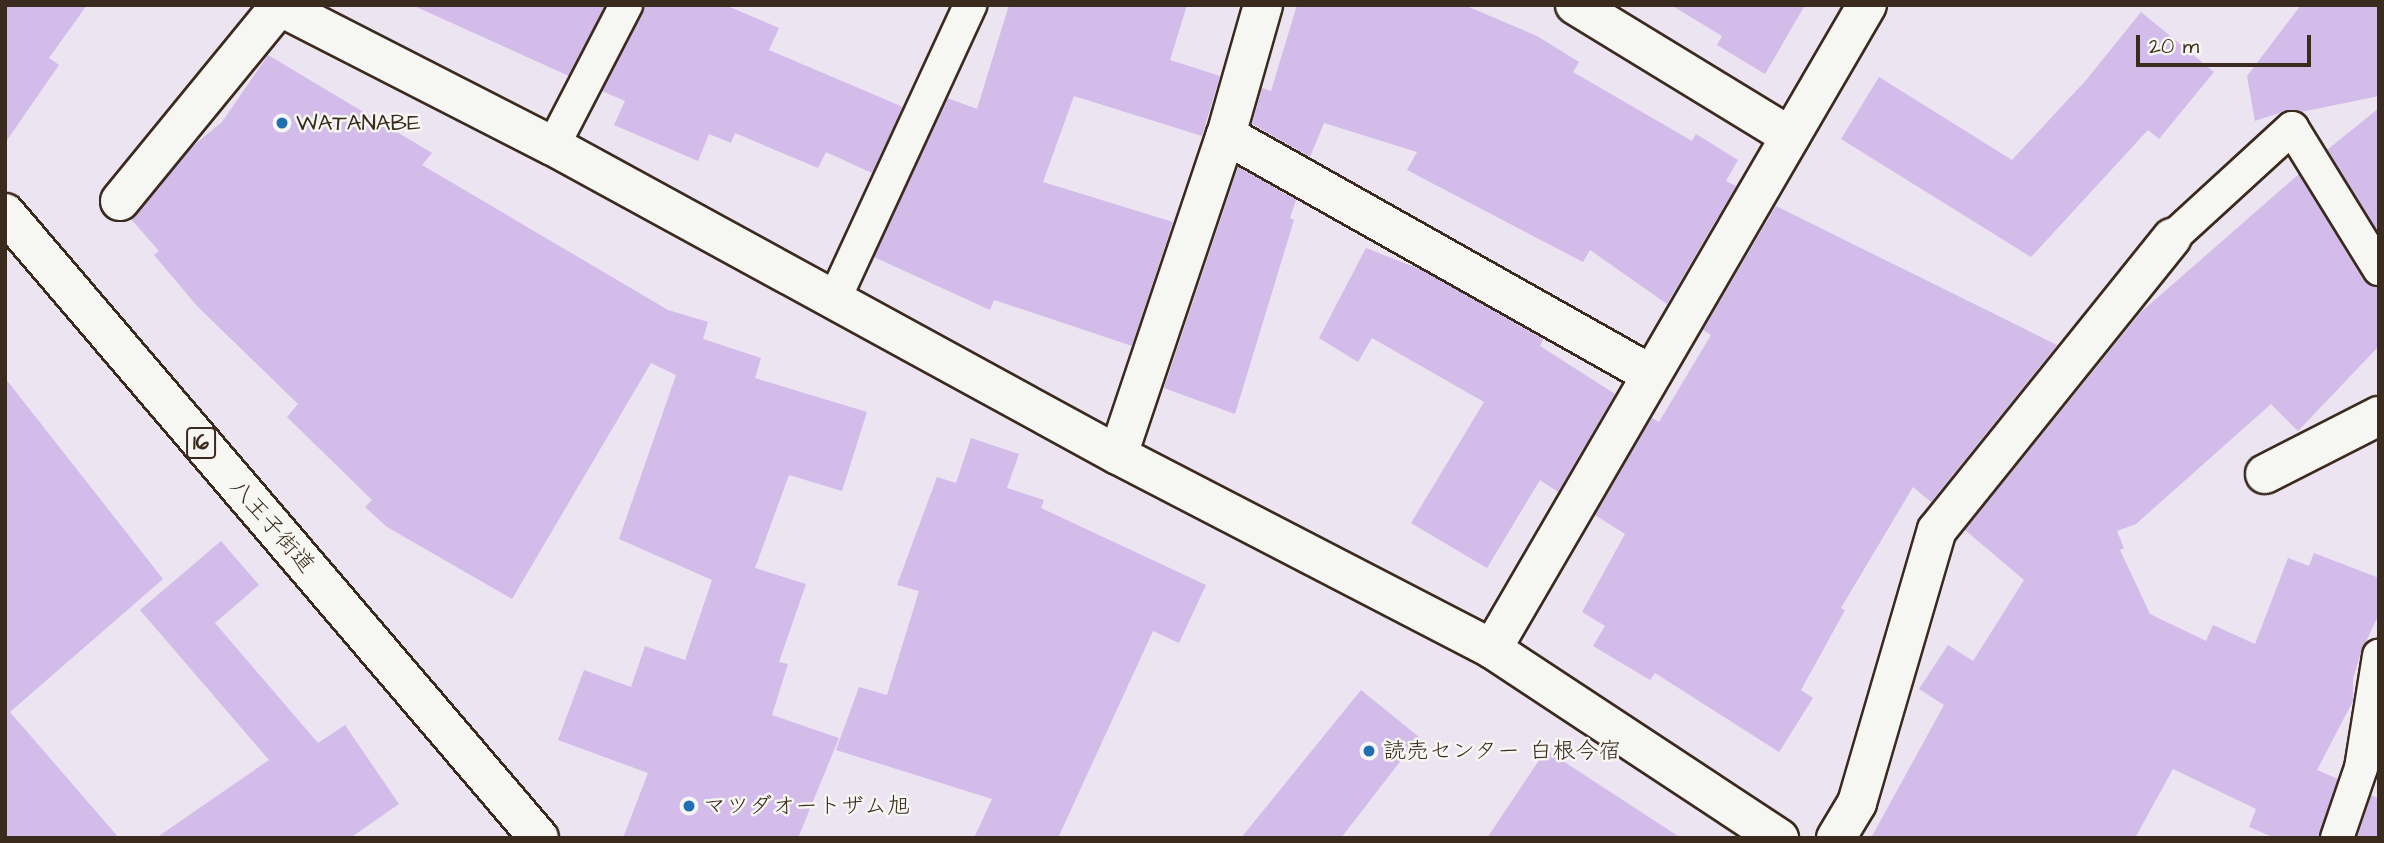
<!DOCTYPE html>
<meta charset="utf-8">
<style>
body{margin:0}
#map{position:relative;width:2384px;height:843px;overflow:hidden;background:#ece4f0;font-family:"Architects Daughter","Klee One",sans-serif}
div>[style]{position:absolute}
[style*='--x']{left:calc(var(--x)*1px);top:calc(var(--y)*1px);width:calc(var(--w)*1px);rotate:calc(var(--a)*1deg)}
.building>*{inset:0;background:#d3bbea}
.roads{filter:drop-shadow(2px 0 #3b2a1e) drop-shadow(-2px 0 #3b2a1e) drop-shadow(0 2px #3b2a1e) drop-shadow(0 -2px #3b2a1e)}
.lane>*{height:32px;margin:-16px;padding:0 16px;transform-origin:16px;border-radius:16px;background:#f6f6f2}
.street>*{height:38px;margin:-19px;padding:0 19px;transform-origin:19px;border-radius:19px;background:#f6f6f2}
.secondary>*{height:38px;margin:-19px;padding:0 19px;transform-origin:19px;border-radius:19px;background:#f6f6f2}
.highway>*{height:38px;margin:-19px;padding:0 19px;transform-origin:19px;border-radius:19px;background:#f6f6f2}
.dots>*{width:19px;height:19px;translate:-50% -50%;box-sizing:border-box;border:4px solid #f6f6f2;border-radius:50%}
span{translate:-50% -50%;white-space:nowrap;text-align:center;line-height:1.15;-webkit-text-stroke:5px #f6f6f2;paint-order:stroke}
.shield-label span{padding:2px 5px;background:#f6f6f2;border:2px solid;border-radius:5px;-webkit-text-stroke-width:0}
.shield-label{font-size:21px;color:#3b2a1e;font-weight:700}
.poi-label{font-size:23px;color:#3b2a1e}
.left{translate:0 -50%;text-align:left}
.street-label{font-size:23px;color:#3b2a1e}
.frame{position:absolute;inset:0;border:7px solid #3b2a1e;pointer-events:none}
.scale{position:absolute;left:2136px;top:35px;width:175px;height:32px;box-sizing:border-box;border:4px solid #3b2a1e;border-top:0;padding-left:9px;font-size:21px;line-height:24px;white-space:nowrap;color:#3b2a1e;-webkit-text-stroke:5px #f6f6f2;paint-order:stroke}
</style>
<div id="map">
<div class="building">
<i style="clip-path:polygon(5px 5px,87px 5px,49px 58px,59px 65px,5px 143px)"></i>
<i style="clip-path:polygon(412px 5px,605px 5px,569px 76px)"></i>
<i style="clip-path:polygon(644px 5px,725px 5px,779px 28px,769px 50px,903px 107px,872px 173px,826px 152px,818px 168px,735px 133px,731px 143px,709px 134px,698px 161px,614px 125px,625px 101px,602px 91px)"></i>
<i style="clip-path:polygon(1009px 5px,1187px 5px,1170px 60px,1220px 76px,1202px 136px,1074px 96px,1043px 182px,1173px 222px,1132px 346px,994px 300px,990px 310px,874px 257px,947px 98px,977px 109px)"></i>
<i style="clip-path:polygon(1297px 5px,1464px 5px,1537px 36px,1579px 62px,1573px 72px,1692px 141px,1696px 134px,1738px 160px,1726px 181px,1736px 186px,1667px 304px,1590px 250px,1583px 262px,1407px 170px,1417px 152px,1324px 123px,1310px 157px,1252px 124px,1262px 88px,1271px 91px)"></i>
<i style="clip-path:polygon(1671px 5px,1805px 5px,1765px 74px,1717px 45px,1722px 36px)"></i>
<i style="clip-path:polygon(2301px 5px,2379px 5px,2379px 96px,2301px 112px,2288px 110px,2255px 121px,2247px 76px)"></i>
<i style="clip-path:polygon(2141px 12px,2214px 72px,2159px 139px,2148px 130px,2031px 257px,1841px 139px,1879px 77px,2012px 160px,2087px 79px)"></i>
<i style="clip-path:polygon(268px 55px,432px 153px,422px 165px,668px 310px,708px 322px,703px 339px,761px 358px,755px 378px,867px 412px,842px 491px,789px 475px,755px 568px,806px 584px,779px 662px,788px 664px,772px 715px,839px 738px,798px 838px,623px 838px,648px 773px,558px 740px,584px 670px,631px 687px,645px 646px,685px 660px,712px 580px,619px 539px,676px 375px,651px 363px,512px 599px,387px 527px,365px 507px,372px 500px,287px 417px,298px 404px,197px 306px,154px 255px,159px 251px,131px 219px,193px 146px,222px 122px)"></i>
<i style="clip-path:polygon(2379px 108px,2379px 234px,2327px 150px)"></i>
<i style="clip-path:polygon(1238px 167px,1296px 200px,1290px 218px,1294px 220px,1235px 414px,1164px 388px)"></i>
<i style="clip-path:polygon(2299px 174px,2363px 279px,2379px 287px,2379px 346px,2298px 431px,2271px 404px,2136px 524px,2117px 531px,2124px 548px,2120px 550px,2150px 614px,2206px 641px,2213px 625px,2255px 644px,2288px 558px,2309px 566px,2314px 553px,2379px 578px,2379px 614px,2361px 652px,2353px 679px,2353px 701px,2317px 770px,2338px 779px,2319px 838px,2275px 838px,2249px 827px,2256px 809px,2173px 769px,2135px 838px,1871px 838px,1944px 705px,1919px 689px,1948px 645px,1973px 661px,2024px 580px,1965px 530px,2141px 312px)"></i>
<i style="clip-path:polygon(1776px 206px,2057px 345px,1931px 502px,1913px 487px,1841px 608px,1845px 610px,1801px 690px,1813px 698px,1779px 752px,1655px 673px,1650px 680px,1593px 646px,1605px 626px,1582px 612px,1625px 534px,1595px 515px,1652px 418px,1659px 422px,1711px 335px,1703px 330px)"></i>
<i style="clip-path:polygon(1366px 248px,1422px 270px,1543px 339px,1540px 346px,1615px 394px,1558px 492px,1540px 480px,1487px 568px,1411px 523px,1484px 402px,1372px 338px,1358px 362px,1319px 338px)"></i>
<i style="clip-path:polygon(5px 378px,163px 579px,10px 712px,119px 838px,5px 838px)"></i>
<i style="clip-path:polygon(971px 438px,1019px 454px,1007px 488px,1044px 500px,1041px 508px,1206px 585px,1179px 643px,1153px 631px,1058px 838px,974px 838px,992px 799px,836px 750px,859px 687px,887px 695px,919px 591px,897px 585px,937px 477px,956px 483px)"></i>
<i style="clip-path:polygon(221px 541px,259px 585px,215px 623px,318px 743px,345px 725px,399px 804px,350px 838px,156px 838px,269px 760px,140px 610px)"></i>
<i style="clip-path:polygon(1361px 690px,1419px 737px,1341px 838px,1241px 838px)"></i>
<i style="clip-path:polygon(1546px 750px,1681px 838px,1487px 838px)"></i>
<i style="clip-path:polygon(2371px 795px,2379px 799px,2379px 838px,2357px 838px)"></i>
</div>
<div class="roads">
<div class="lane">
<i style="--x:553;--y:146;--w:159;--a:-62.6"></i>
<i style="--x:2172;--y:238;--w:163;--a:-42.5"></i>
<i style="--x:2292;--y:128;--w:166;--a:58.3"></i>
<i style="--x:834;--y:300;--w:325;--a:-65.2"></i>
<i style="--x:2337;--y:838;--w:74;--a:-71.1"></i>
<i style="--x:2361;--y:768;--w:114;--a:-80.9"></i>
</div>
<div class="street">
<i style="--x:1575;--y:5;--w:252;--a:31.4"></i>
<i style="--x:1226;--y:135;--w:487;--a:29.4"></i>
<i style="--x:120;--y:201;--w:251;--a:-50.7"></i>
<i style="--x:1118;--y:455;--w:338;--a:-71.4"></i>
<i style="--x:1226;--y:135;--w:135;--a:-74.1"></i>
<i style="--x:2265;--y:474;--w:128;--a:-27"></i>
<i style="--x:1836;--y:838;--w:41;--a:-59"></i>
<i style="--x:1857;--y:803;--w:284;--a:-73.7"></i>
<i style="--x:1937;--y:530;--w:375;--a:-51.2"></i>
</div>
<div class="secondary">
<i style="--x:277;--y:5;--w:310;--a:27.1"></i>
<i style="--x:553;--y:146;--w:644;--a:28.67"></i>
<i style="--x:1118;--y:455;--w:421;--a:27.4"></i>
<i style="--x:1492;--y:649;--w:344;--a:33.4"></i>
<i style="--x:1492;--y:649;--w:745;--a:-59.79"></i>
</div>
<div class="highway">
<i style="--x:5;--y:213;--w:822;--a:49.49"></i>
</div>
</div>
<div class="dots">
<i style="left:282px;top:123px;background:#1f6fb2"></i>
<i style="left:1369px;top:751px;background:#1f6fb2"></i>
<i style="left:689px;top:806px;background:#1f6fb2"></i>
</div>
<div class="shield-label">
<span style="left:201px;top:443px">16</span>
</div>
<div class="poi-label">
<span class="left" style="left:296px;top:123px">WATANABE</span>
<span class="left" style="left:1383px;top:751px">読売センター 白根今宿</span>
<span class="left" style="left:703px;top:806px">マツダオートザム旭</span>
</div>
<div class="street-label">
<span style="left:272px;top:526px;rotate:49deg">八王子街道</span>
</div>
<div class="frame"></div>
<div class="scale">20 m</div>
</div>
